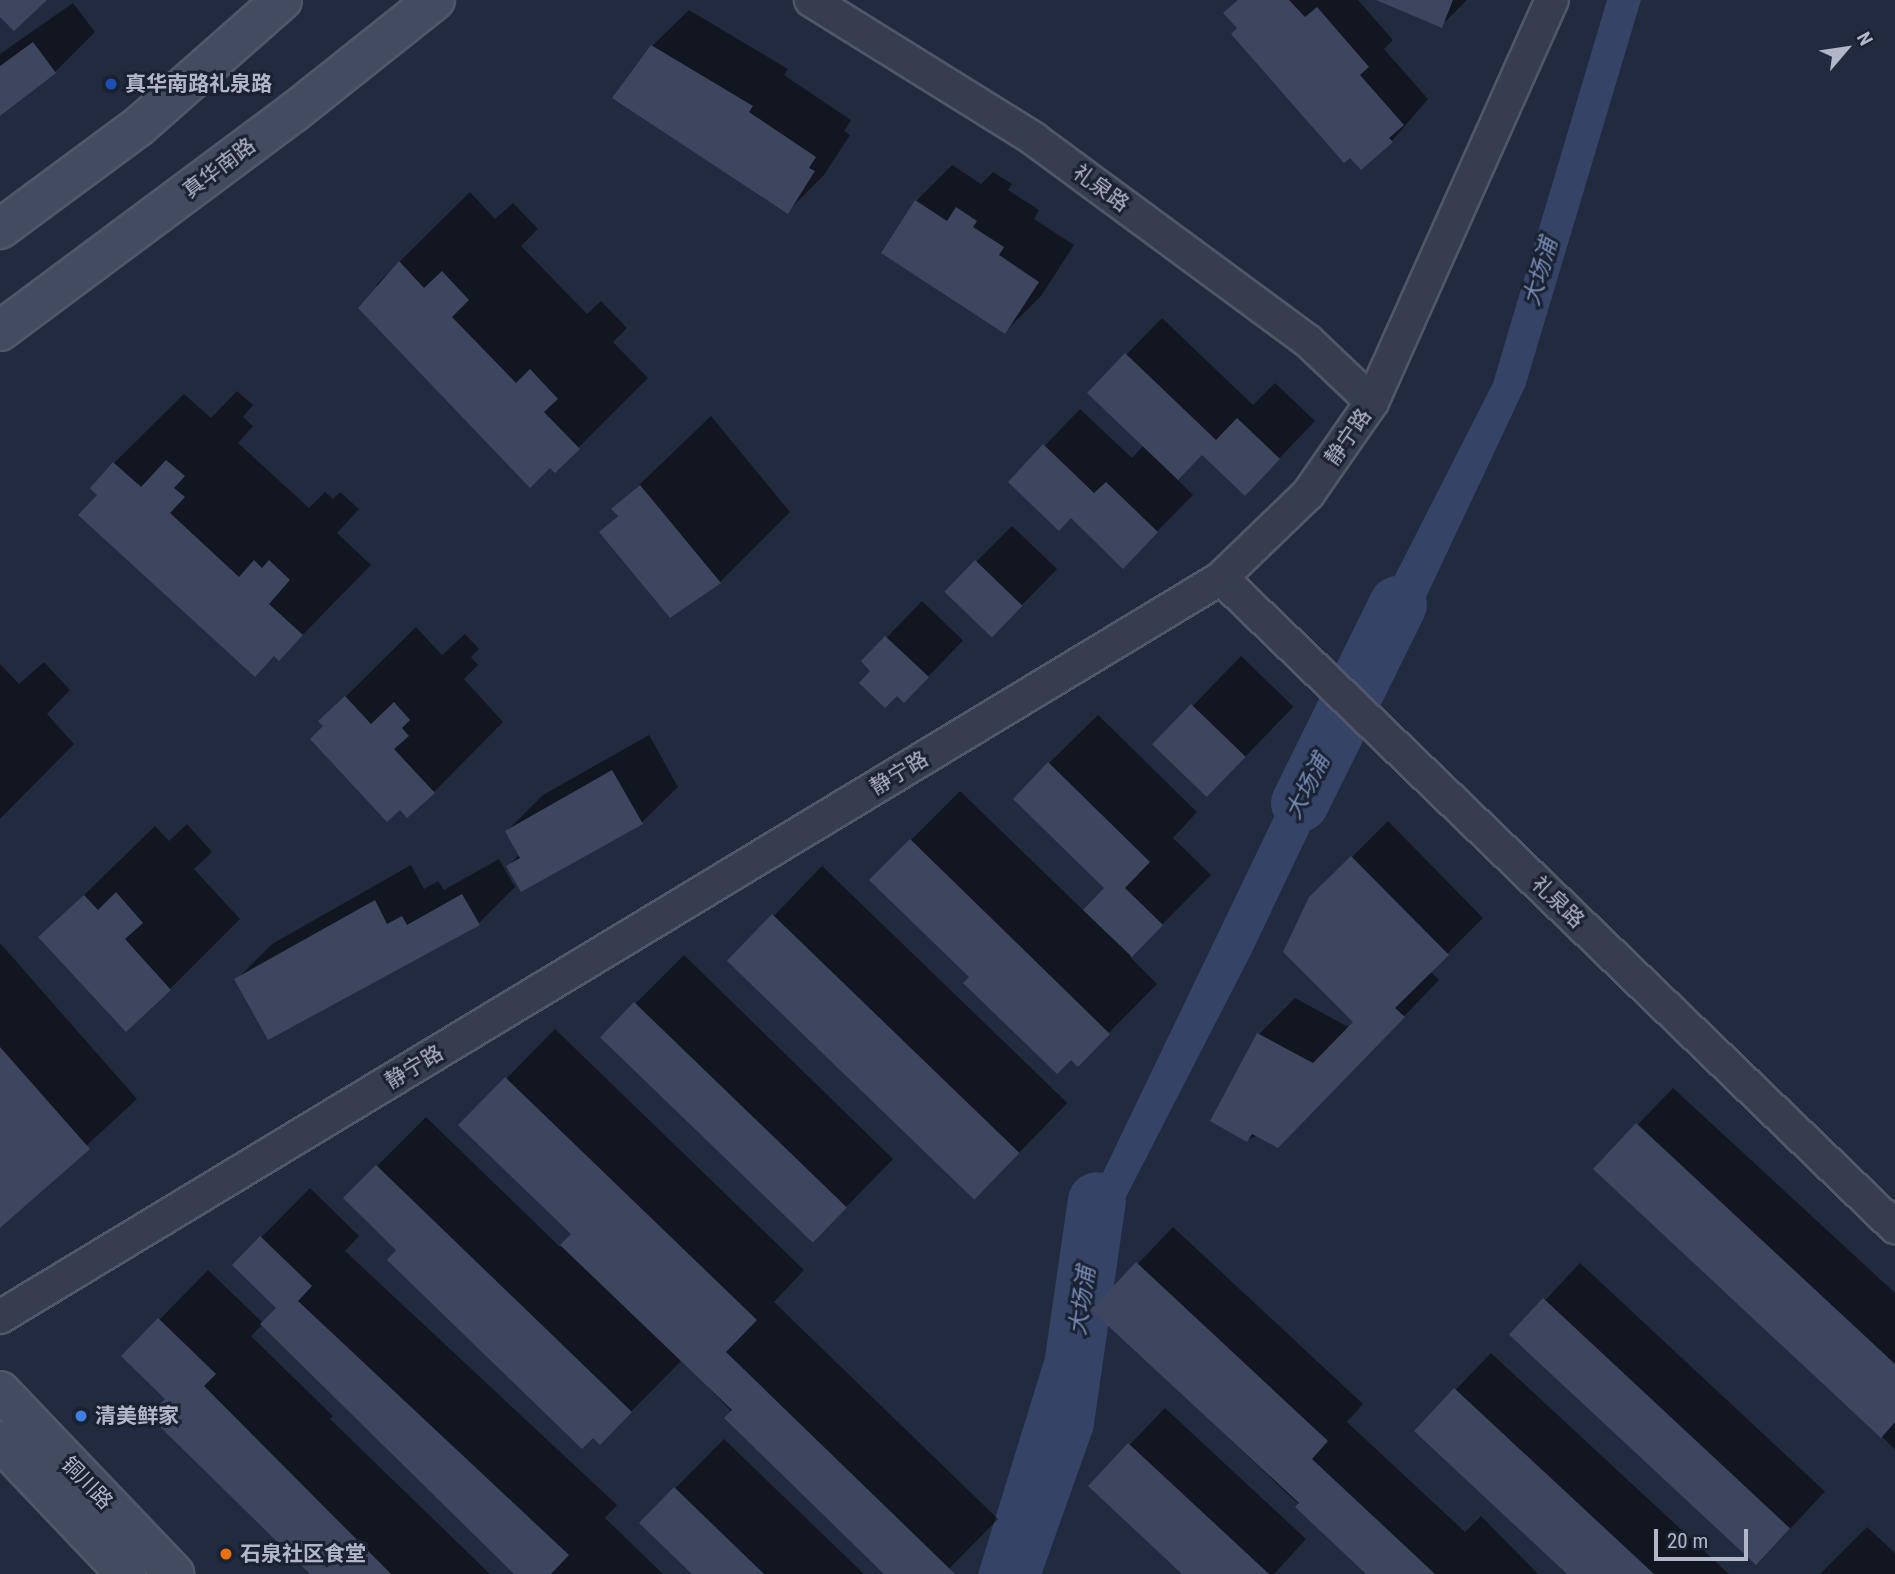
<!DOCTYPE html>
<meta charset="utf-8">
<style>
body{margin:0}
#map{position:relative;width:1895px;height:1574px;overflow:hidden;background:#212a3e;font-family:"Roboto Condensed","Noto Sans SC",sans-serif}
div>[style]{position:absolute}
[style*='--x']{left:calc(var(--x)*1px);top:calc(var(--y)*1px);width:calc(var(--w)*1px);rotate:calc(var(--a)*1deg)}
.water>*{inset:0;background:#344366}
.shadow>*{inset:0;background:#0007;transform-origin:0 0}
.river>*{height:58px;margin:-29px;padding:0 29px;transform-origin:29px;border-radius:29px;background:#344366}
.building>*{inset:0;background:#3d465e;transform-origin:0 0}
.roads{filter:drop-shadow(2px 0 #505768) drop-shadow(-2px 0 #505768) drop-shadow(0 2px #505768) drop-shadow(0 -2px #505768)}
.minor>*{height:32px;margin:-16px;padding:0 16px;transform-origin:16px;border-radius:16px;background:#353d4e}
.secondary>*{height:38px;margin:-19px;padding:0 19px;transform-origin:19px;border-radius:19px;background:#434b61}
.dots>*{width:19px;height:19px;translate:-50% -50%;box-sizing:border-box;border:4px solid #1a2232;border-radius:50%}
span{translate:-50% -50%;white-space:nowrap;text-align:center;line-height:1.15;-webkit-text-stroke:6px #1a2232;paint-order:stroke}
.poi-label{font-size:21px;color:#b1b7c9;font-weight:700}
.left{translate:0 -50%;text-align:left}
.street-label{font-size:21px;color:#b1b7c9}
.water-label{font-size:23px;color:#7689b3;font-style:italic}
.north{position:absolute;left:1811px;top:14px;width:70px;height:70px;-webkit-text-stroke:5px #1a2232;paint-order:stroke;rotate:61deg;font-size:19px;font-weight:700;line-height:28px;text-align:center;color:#b1b7c9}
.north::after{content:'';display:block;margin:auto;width:24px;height:32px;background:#b1b7c9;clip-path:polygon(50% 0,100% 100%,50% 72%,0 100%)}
.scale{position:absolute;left:1654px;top:1529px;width:94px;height:32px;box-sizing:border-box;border:4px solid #b1b7c9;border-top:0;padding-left:9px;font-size:21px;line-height:24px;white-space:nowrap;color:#b1b7c9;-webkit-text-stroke:5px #1a2232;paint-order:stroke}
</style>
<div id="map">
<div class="water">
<i style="clip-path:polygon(1607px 0,1641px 0,1525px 387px,1381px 693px,1351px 662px,1493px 383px)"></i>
<i style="clip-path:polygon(1322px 717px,1350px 746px,1251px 954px,1087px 1273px,1065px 1422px,1011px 1574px,978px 1574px,1100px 1179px)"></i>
</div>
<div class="shadow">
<i style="clip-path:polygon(1239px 0,1358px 0,1393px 40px,1384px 49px,1428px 99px,1392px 141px,1239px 28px)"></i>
<i style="clip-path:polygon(1383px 0,1467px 0,1441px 26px)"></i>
<i style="clip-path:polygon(73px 3px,95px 32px,55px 72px,0 109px,0 54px)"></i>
<i style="clip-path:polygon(689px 10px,788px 69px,784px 75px,851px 120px,844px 131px,850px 135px,824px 175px,788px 211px,614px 98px,652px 46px)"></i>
<i style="clip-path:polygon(952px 165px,981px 184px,993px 172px,1012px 184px,1008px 190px,1039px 210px,1034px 219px,1074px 245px,1041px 296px,1005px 332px,916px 201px)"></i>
<i style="clip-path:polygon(470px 192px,495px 219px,513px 203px,538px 229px,521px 246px,587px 314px,601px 301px,627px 328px,613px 342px,648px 378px,555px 471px,376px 285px)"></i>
<i style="clip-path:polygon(1162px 318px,1253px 405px,1275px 383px,1315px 421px,1245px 494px,1203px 453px,1177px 479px,1193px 495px,1123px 566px,1071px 516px,1010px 482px,1080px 409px,1132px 458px,1144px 445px,1089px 393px)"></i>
<i style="clip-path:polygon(237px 391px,253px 405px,243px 417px,253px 426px,238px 443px,309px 508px,325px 492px,333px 499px,340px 492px,359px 509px,337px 533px,371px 565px,279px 659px,275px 655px,255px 675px,99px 494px,114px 463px,184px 394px,211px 418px)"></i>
<i style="clip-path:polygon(711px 416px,790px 512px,720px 582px,670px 616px,601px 532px,619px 514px,614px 509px)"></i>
<i style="clip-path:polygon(1012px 526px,1057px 569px,993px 635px,976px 562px)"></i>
<i style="left:922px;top:601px;width:57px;height:84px;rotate:44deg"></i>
<i style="clip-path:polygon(416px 627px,442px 655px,465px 634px,479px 649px,471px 657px,478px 665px,464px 679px,503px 722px,434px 792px,321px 721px)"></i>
<i style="left:1241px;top:656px;width:73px;height:124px;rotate:44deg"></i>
<i style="clip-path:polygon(44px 662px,70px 690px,47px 714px,74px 744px,0 819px,0 664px,19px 684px)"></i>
<i style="clip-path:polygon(1098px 715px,1197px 812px,1173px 838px,1211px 875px,1130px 957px,1157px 984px,1078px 1064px,971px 977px,911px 840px,960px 791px,1084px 911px,1107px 888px,1049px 763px)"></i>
<i style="clip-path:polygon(649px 735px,678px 787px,641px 823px,508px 866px,520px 854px,507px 831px,543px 795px)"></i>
<i style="clip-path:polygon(1388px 821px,1483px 918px,1430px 971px,1439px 980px,1314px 1110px,1247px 1140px,1259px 1034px,1295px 998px,1350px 1028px,1355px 1022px,1311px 898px)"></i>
<i style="clip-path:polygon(187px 824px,212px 852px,194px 869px,240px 919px,170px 989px,41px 937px,155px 826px,169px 841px)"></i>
<i style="clip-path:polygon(499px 859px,515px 887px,479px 923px,269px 1038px,236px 980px,272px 944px,411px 865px,424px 889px,438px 881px,444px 890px)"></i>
<i style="left:822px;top:866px;width:341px;height:133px;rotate:44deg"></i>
<i style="clip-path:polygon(0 943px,137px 1099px,0 1225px)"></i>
<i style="clip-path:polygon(684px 955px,893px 1159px,812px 1242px,635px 1004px)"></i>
<i style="clip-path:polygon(555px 1029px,804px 1270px,774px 1302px,998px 1519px,944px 1574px,887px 1574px,682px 1360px,600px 1443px,399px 1250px,377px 1166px,426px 1117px,560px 1247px,573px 1234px,461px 1125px)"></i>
<i style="clip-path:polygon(1673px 1088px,1895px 1293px,1895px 1449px,1595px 1169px)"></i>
<i style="clip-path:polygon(310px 1188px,359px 1236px,345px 1251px,617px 1505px,605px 1518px,663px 1574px,518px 1574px,263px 1324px,251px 1336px,333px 1416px,330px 1419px,490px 1574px,313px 1574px,168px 1399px,124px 1356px,208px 1270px,263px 1323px,278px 1308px,234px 1265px)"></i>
<i style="clip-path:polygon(1173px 1227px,1363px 1404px,1347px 1422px,1465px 1532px,1481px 1516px,1538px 1574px,1372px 1574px,1094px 1310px)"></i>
<i style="left:1580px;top:1263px;width:335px;height:100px;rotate:43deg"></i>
<i style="clip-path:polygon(1491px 1353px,1729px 1574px,1570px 1574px,1416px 1431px)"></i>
<i style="clip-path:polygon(1165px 1408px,1306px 1539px,1274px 1574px,1184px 1574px,1090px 1486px)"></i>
<i style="clip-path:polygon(724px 1439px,864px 1574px,695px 1574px,641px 1523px)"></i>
<i style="clip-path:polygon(1867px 1527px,1895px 1553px,1895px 1574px,1820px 1574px)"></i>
</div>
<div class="river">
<i style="--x:1300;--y:803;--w:221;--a:-63.7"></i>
<i style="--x:1011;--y:1574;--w:161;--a:-70.4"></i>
<i style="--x:1065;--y:1422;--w:223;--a:-81.8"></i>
</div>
<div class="building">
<i style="clip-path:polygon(0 0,47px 0,14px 31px,0 17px)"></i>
<i style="clip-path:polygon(1238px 0,1289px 0,1305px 17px,1317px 7px,1369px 67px,1360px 75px,1404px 125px,1389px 138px,1393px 142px,1361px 170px,1350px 158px,1344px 163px,1231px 34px,1237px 28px,1223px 13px)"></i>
<i style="clip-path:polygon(1376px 0,1453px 0,1442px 28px)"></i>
<i style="clip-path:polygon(33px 42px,56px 73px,0 116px,0 66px)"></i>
<i style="clip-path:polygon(651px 45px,753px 106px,749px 112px,816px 157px,809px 168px,815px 171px,788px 214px,612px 98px)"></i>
<i style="clip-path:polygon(915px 200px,947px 221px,956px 207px,977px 221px,973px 227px,1004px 247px,999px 255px,1039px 282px,1005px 334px,881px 253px)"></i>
<i style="clip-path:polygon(399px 261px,424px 288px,442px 271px,469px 300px,452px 317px,516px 383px,530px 369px,558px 399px,544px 412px,580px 449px,555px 473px,550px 468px,530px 488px,358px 308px)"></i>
<i style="clip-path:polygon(1125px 353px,1216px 440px,1237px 418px,1280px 459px,1245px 496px,1202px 455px,1178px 480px,1087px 393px)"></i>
<i style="clip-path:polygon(1043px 444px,1094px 493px,1106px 482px,1158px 532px,1123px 569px,1071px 518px,1059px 531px,1008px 482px)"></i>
<i style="clip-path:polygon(166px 460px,185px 476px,174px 488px,185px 497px,170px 513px,239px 577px,254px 560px,262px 568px,269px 560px,290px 580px,269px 604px,303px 635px,279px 661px,274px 656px,255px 677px,78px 515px,97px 495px,90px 488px,113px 462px,141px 487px)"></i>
<i style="clip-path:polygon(640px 485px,721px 583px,670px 618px,599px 532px,618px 516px,611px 509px)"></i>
<i style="left:975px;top:560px;width:66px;height:44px;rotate:44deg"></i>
<i style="clip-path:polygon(885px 636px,929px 677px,904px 703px,897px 696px,885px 708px,859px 683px,870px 671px,861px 661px)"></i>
<i style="clip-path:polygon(345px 696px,371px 724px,394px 702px,410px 720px,402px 728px,409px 736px,394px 749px,435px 793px,407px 818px,400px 810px,387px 822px,310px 739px,323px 726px,318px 721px)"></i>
<i style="left:1191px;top:704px;width:76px;height:56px;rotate:44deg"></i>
<i style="clip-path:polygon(1048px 762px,1150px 862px,1125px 888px,1163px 925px,1132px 957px,1083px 910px,1104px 888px,1013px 799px)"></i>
<i style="clip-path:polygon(612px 770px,643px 824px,521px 892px,506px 866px,520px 858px,505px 831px)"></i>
<i style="clip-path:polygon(910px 839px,1110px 1034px,1078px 1067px,1071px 1060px,1057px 1074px,963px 983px,969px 977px,869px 880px)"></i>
<i style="clip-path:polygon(1351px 856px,1449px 955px,1395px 1008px,1405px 1017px,1278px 1148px,1252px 1134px,1247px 1142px,1210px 1121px,1257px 1033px,1313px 1063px,1353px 1022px,1283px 952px,1309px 897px)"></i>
<i style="clip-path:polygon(116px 892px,143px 923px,125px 939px,171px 990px,126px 1032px,38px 937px,84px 895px,98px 910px)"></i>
<i style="clip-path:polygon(462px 894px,480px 925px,268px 1040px,234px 979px,375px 900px,387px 924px,402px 916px,407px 925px)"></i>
<i style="left:772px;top:914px;width:344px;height:65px;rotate:44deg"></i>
<i style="left:634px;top:1002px;width:296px;height:49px;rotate:44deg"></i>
<i style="clip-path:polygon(0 1047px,90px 1149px,0 1228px)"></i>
<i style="clip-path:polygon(505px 1077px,757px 1320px,726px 1352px,955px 1574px,884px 1574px,724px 1418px,732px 1410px,560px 1245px,571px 1234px,458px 1125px)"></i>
<i style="clip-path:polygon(1636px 1123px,1895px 1364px,1895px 1422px,1881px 1438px,1593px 1169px)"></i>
<i style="clip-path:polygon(376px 1165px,632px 1412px,600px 1445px,593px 1438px,582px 1449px,387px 1260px,396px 1250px,343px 1198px)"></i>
<i style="clip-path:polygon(260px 1236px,312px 1286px,298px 1301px,569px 1555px,551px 1574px,514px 1574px,260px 1324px,276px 1308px,232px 1265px)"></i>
<i style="clip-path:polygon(1136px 1262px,1328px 1441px,1312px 1459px,1435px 1574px,1366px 1574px,1295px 1507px,1299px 1503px,1091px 1310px)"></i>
<i style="left:1543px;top:1298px;width:338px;height:50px;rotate:43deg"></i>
<i style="clip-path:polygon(158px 1318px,216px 1374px,204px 1386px,391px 1574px,310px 1574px,149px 1416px,165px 1399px,121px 1356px)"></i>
<i style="clip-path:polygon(1454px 1388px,1654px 1574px,1567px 1574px,1414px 1431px)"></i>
<i style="clip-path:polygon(1128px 1443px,1269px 1574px,1182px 1574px,1088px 1486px)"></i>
<i style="clip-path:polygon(674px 1487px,764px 1574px,692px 1574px,639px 1523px)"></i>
</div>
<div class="roads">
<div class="minor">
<i style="--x:811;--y:0;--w:263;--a:31.9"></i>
<i style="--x:1034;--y:139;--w:340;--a:36.4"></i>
<i style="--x:1308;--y:341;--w:88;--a:43.6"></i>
<i style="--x:1221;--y:578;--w:936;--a:43.92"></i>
<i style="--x:0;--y:1317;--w:1427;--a:-31.18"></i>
<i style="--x:1221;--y:578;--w:121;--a:-44"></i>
<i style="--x:1308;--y:494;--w:112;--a:-55.2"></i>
<i style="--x:1372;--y:402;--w:440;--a:-65.9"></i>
</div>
<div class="secondary">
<i style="--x:0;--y:229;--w:172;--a:-36.5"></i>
<i style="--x:138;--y:127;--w:192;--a:-41.4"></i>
<i style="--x:0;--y:331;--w:367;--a:-36.7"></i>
<i style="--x:294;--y:112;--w:180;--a:-38.5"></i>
<i style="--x:0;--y:1391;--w:253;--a:46.4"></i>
<i style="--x:0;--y:1441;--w:183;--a:46.5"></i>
</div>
</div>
<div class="dots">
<i style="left:111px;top:84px;background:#1a4fb4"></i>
<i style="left:81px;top:1416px;background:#3f7fe0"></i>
<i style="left:226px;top:1554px;background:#e8710a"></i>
</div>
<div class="poi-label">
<span class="left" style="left:125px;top:84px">真华南路礼泉路</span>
<span class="left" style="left:95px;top:1416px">清美鲜家</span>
<span class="left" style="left:240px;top:1554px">石泉社区食堂</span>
</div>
<div class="street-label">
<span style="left:219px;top:168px;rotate:-37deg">真华南路</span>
<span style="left:1101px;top:188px;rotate:36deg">礼泉路</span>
<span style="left:1348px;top:437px;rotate:-55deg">静宁路</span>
<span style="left:899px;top:773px;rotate:-31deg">静宁路</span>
<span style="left:1558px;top:902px;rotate:44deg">礼泉路</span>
<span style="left:414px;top:1067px;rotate:-31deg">静宁路</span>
<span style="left:87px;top:1483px;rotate:46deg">铜川路</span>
</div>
<div class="water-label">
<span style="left:1541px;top:272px;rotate:-74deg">大场浦</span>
<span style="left:1308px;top:787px;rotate:-63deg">大场浦</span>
<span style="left:1083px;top:1301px;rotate:-82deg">大场浦</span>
</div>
<div class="north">N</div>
<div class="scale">20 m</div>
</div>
